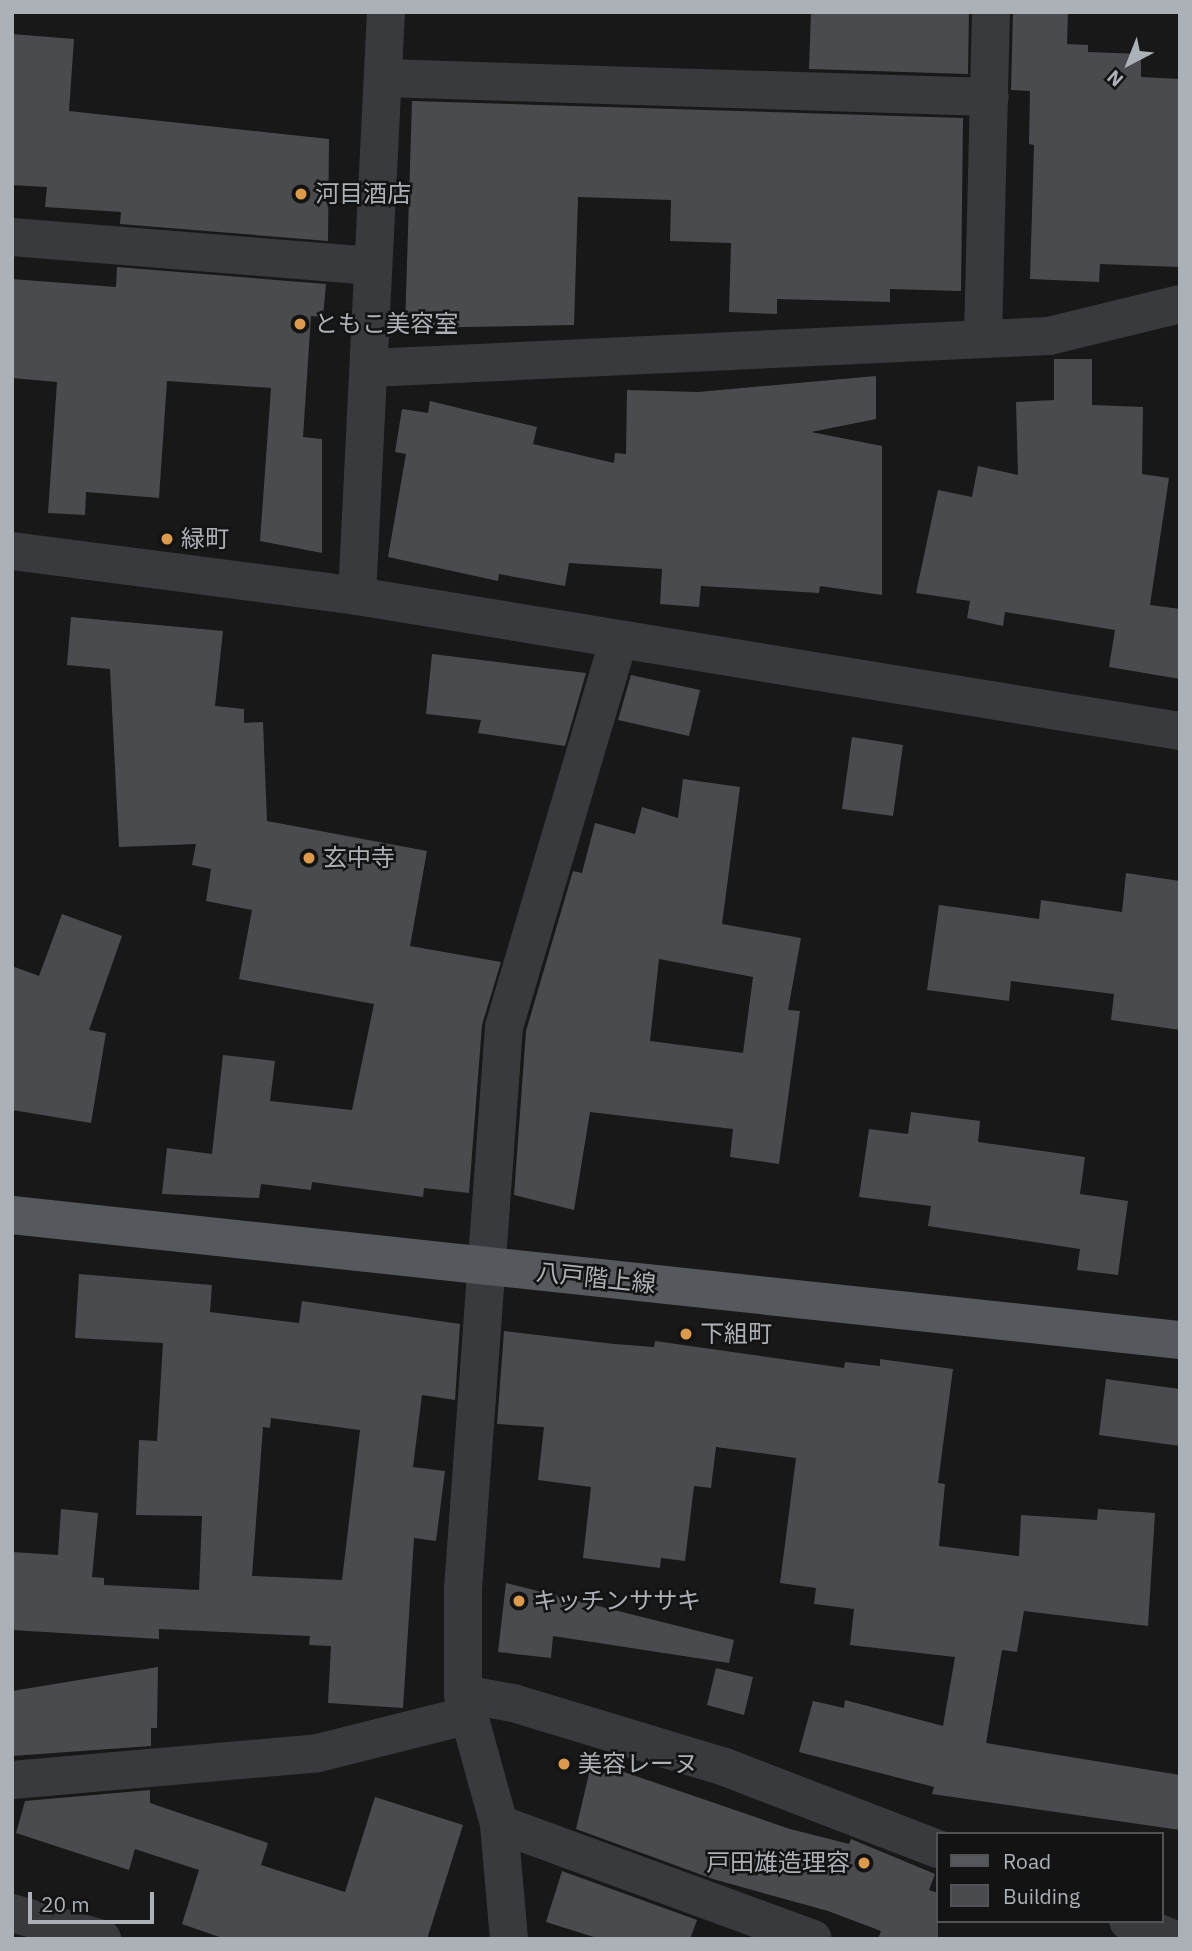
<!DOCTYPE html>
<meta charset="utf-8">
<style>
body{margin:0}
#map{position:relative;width:1192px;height:1951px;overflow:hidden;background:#181819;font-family:"IBM Plex Sans","Noto Sans JP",sans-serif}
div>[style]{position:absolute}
.building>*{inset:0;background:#4a4b4e}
.minor>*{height:38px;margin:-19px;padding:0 19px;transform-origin:19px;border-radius:19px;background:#393a3e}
.major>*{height:38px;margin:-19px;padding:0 19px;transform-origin:19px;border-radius:19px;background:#55585c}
.dots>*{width:19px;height:19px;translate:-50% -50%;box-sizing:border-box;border:4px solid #131314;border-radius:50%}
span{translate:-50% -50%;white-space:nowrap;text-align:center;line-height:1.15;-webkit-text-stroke:5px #131314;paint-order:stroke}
.poi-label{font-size:24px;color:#abb1b7}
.left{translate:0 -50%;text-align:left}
.right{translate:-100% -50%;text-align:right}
.street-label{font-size:24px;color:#abb1b7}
.frame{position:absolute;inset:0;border:14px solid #abb1b7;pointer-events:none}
.legend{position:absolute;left:936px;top:1832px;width:228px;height:91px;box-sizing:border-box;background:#131314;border:2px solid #505255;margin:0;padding:9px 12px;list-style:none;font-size:21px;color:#abb1b7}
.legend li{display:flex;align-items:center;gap:14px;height:35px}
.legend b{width:35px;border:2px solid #505255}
.north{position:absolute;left:1094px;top:28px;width:70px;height:70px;-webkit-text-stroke:5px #131314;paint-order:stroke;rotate:222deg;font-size:19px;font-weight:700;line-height:28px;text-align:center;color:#abb1b7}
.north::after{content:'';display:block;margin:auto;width:24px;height:32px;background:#abb1b7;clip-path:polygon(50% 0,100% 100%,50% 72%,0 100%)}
.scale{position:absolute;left:28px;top:1892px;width:126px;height:32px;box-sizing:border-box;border:4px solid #abb1b7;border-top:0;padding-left:9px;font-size:21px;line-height:24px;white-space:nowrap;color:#abb1b7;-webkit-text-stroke:5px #131314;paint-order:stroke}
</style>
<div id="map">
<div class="building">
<i style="clip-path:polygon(811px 12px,969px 12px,968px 74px,809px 69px)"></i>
<i style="clip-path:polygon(1013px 12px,1068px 12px,1067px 44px,1088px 45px,1088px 52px,1141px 54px,1141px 77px,1180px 79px,1180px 267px,1100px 264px,1099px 282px,1030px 279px,1034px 145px,1029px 144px,1030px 91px,1011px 90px)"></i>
<i style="clip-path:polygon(12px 34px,74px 39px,69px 111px,329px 139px,328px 241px,120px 224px,121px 212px,45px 207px,47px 187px,12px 185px)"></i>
<i style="clip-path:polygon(412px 101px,963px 118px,961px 291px,890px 289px,890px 302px,777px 299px,777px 314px,729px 312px,731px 243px,670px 241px,671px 200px,578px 197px,574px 325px,405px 328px)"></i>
<i style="clip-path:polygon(117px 267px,326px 284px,323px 317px,311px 316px,303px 437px,322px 439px,322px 553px,260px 541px,271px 388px,167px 381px,159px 498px,86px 492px,85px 515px,48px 513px,57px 382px,12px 378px,12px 279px,116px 287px)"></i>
<i style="clip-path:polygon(1054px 359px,1092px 359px,1092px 405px,1143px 407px,1142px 474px,1169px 478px,1150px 605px,1180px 609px,1180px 679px,1109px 667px,1115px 630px,1005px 612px,1003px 626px,967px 618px,970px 601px,916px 593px,938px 490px,972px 497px,978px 466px,1018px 475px,1016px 402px,1054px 400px)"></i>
<i style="clip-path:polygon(876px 376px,876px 419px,811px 432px,882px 446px,882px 595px,820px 586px,819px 593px,701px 586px,699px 607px,660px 604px,662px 569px,569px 563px,565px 586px,499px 574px,498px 581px,388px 557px,406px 454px,395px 452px,402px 409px,428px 413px,430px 401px,537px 427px,533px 444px,614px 463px,615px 453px,626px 454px,627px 390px,698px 392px)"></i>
<i style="clip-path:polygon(71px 617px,223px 631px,215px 706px,244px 709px,244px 723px,263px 722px,267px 821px,427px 851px,410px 946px,501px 962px,482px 1025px,469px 1193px,424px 1188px,423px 1197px,312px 1182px,311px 1190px,261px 1184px,259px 1198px,162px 1194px,167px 1148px,212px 1154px,223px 1055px,275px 1061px,270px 1101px,352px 1110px,374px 1004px,239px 979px,252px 910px,206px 901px,211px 869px,192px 865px,196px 844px,119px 847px,110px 669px,67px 665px)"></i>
<i style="clip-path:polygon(432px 654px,586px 673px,565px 746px,478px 733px,481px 720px,426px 714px)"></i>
<i style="clip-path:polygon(631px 675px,700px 690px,689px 736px,618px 720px)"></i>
<i style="clip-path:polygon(852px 737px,903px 745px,893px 816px,842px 809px)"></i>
<i style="clip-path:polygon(evenodd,683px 779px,740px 787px,722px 924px,801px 938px,788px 1010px,800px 1011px,779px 1164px,730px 1157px,733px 1129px,590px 1112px,574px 1210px,514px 1195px,526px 1031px,573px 871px,582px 873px,595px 823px,635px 834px,642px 807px,678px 818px,683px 779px,659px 959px,753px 977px,743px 1053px,650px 1041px,659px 959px)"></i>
<i style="clip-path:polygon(1126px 873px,1180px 881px,1180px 1030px,1111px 1020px,1114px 994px,1011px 981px,1009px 1001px,927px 990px,939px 905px,1039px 919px,1041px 900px,1122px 912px)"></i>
<i style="clip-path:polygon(62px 914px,122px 936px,89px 1030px,106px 1033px,91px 1123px,12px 1110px,12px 966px,39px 976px)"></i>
<i style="clip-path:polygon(911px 1112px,980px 1121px,978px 1142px,1085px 1157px,1080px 1194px,1128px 1201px,1118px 1275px,1077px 1270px,1080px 1249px,928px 1226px,931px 1206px,859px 1197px,869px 1129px,908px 1134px)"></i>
<i style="clip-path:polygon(evenodd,79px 1274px,212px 1285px,210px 1312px,299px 1323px,302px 1301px,460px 1324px,455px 1400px,422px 1395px,413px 1467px,445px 1471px,436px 1541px,414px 1538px,403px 1708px,328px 1703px,331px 1646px,309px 1645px,310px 1636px,159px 1629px,159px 1639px,12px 1630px,12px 1552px,58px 1555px,61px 1509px,98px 1513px,92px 1577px,104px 1578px,104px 1585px,199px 1590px,202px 1516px,136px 1515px,139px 1440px,157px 1441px,163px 1343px,75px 1338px,79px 1274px,271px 1418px,360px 1430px,342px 1580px,252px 1576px,263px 1427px,270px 1428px,271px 1418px)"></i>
<i style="clip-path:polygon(504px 1331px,614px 1344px,654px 1347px,655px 1341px,844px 1368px,845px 1362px,880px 1366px,880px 1359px,953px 1369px,938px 1483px,945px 1484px,939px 1546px,1019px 1556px,1021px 1515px,1097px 1520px,1098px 1509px,1155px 1513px,1148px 1626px,1024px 1611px,1017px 1652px,1002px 1650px,986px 1743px,1180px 1775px,1180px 1830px,932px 1794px,934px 1787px,799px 1752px,813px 1701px,844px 1708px,845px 1700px,943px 1726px,955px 1657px,850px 1645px,854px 1609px,814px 1604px,816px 1588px,780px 1583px,796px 1458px,716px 1447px,711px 1488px,694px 1486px,685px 1561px,661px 1558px,660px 1568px,583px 1558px,591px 1487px,538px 1480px,544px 1427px,497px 1424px)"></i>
<i style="clip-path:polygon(1106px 1379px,1180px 1389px,1180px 1446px,1099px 1435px)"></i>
<i style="clip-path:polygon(506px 1583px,734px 1640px,729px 1663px,553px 1636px,551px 1658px,498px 1652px)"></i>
<i style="clip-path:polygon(158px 1667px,157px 1728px,151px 1728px,151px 1746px,12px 1756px,12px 1691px)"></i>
<i style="clip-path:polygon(716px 1668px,753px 1677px,744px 1715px,707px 1705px)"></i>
<i style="clip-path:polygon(592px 1761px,790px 1829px,849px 1844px,851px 1839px,935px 1874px,929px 1890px,938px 1893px,938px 1939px,878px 1939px,881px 1931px,828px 1911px,713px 1879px,576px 1829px)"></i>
<i style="clip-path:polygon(150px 1790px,150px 1803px,268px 1843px,261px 1865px,345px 1892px,375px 1797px,463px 1825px,427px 1939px,225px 1939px,182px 1924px,199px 1870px,135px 1849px,129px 1870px,16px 1833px,25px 1801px)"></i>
<i style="clip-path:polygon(562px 1871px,697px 1920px,690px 1939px,600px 1939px,546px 1922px)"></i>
</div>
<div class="minor">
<i style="left:384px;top:78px;width:606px;rotate:1.8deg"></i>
<i style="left:12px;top:237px;width:361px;rotate:4.6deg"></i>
<i style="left:983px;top:338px;width:326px;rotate:-88.6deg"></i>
<i style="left:371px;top:368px;width:679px;rotate:-2.7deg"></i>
<i style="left:1049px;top:336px;width:135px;rotate:-13.7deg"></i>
<i style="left:12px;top:551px;width:348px;rotate:7.4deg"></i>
<i style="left:357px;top:596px;width:834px;rotate:9.32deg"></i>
<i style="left:357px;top:596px;width:585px;rotate:-87.16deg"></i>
<i style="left:463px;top:1694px;width:51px;rotate:10.2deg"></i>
<i style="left:513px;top:1703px;width:221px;rotate:16.8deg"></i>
<i style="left:725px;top:1767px;width:228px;rotate:21.1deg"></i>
<i style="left:12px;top:1780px;width:307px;rotate:-5deg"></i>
<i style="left:318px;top:1753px;width:156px;rotate:-14.1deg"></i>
<i style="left:499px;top:1824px;width:334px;rotate:20.1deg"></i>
<i style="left:12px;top:1913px;width:94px;rotate:16.1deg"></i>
<i style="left:1128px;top:1921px;width:49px;rotate:21.4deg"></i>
<i style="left:509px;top:1939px;width:115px;rotate:-95deg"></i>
<i style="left:499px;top:1824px;width:135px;rotate:-105.5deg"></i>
<i style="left:463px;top:1694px;width:105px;rotate:-90deg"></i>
<i style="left:463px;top:1589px;width:563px;rotate:-85.83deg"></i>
<i style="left:504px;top:1027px;width:404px;rotate:-73.5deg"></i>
</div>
<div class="major">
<i style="left:12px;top:1215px;width:1175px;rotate:6.11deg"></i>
</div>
<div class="dots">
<i style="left:301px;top:194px;background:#dc9a4d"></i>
<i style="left:300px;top:324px;background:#dc9a4d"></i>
<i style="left:167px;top:539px;background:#dc9a4d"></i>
<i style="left:309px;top:858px;background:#dc9a4d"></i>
<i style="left:686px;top:1334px;background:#dc9a4d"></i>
<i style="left:519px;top:1601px;background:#dc9a4d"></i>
<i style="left:564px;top:1764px;background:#dc9a4d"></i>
<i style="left:864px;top:1863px;background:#dc9a4d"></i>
</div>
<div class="poi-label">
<span class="left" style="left:315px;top:194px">河目酒店</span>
<span class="left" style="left:314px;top:324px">ともこ美容室</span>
<span class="left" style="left:181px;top:539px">緑町</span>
<span class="left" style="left:323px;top:858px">玄中寺</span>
<span class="left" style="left:700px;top:1334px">下組町</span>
<span class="left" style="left:533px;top:1601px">キッチンササキ</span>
<span class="left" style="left:578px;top:1764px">美容レーヌ</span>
<span class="right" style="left:850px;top:1863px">戸田雄造理容</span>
</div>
<div class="street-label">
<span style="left:596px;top:1278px;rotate:6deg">八戸階上線</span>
</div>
<div class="frame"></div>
<ul class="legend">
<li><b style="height:9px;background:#55585c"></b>Road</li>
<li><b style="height:19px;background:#4a4b4e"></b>Building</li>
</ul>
<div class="north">N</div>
<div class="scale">20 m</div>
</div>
